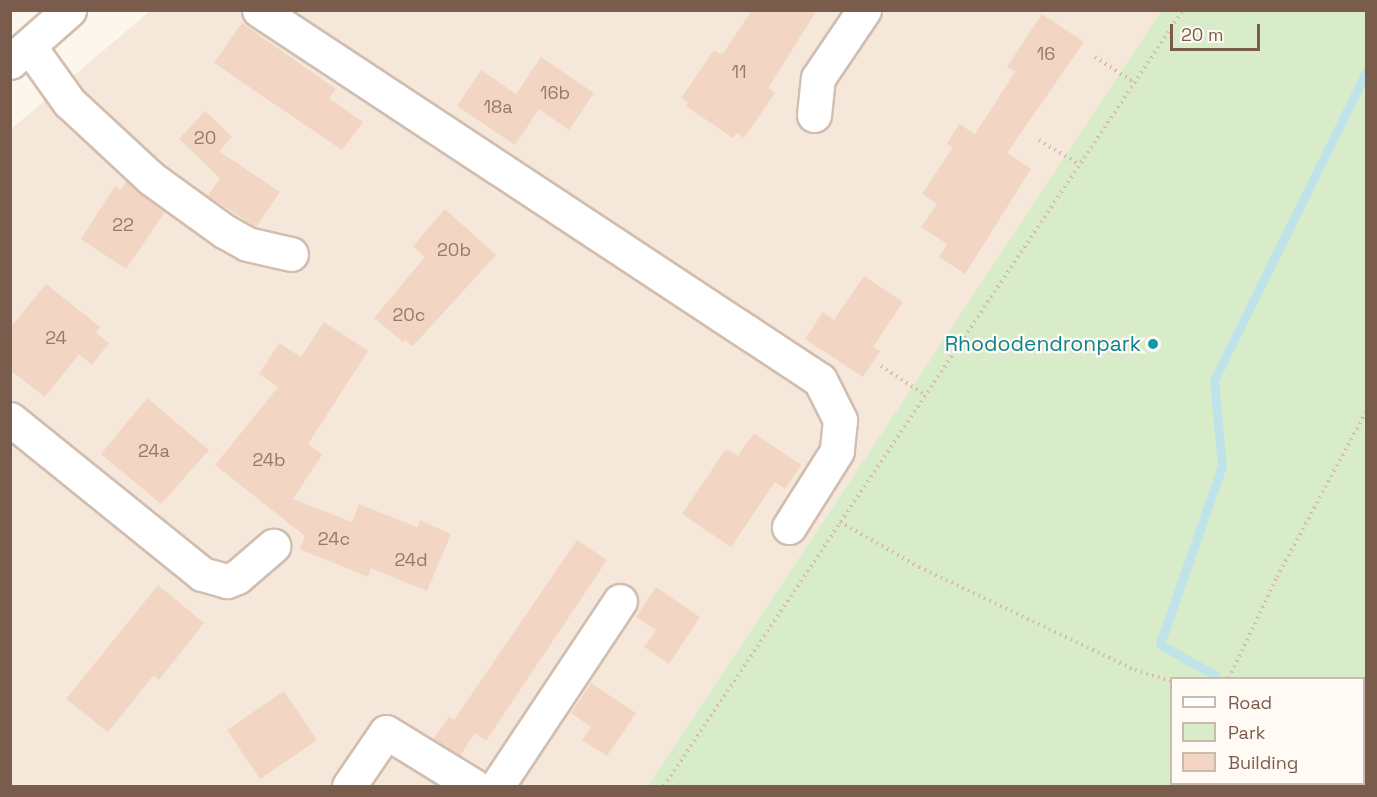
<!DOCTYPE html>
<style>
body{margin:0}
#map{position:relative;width:1377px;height:797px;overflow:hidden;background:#fdf6ec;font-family:"Space Grotesk",sans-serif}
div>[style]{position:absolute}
.residential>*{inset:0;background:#f5e8da}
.education>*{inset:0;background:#f3e8fa}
.green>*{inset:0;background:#d8ecc9}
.stream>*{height:9px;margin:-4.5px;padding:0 4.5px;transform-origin:4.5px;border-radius:4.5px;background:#bfe3e8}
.building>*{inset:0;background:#f3d5c3}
.path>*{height:4px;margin-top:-2px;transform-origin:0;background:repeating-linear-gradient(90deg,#d9b8a5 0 1.5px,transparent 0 6px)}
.roads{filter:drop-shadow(2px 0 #d1beb0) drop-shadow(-2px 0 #d1beb0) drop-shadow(0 2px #d1beb0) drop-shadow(0 -2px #d1beb0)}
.minor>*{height:33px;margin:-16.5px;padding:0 16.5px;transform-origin:16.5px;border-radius:16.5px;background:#fff}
.dots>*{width:16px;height:16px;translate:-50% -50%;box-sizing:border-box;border:3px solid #fffaf3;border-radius:50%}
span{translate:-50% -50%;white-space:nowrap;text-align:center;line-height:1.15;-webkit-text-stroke:4.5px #fffaf3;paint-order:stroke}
.number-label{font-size:18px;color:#987a6a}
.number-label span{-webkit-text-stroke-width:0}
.culture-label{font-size:21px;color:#0d838f}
.right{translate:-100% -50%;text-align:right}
.frame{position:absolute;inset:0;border:12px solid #7a5c4d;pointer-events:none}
.legend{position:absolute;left:1170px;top:677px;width:195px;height:108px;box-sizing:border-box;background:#fffaf3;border:2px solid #cabbb1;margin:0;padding:8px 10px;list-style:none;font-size:18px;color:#7a5c4d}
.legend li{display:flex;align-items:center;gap:12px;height:30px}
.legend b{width:30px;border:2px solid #cabbb1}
.scale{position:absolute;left:1170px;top:24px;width:90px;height:27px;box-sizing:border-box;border:3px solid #7a5c4d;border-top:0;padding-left:8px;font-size:18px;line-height:21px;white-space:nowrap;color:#7a5c4d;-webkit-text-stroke:4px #fffaf3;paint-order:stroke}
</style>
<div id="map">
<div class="residential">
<i style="clip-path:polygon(150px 11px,1161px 11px,648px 786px,11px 786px,10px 130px)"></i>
</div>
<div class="education">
<i style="clip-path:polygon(1366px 703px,1366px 786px,1310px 786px,1364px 784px)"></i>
</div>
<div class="green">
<i style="clip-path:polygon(1161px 11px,1366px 11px,1366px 703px,1364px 708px,1364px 678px,1172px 678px,1172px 784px,1312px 784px,1310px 786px,648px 786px)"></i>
</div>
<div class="stream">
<i style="left:1216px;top:676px;width:64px;rotate:-150.3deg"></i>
<i style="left:1160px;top:644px;width:188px;rotate:-70.8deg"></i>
<i style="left:1222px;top:466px;width:86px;rotate:-95.3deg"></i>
<i style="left:1214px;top:380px;width:343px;rotate:-63.7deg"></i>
</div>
<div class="building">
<i style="clip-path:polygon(752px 10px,817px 10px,768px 88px,775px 93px,744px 138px,737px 133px,733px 138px,686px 106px,688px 103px,681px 98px,714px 50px,722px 55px)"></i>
<i style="clip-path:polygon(1042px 14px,1084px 42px,1007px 153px,1031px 169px,965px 274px,939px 257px,947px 244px,921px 227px,937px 204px,922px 194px,953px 147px,947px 144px,959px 124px,975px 134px,1015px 72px,1007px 67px)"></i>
<i style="clip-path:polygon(242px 23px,336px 89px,329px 98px,363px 122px,342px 150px,214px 63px)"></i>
<i style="clip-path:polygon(541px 57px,594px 93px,569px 130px,539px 109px,515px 145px,457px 106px,481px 70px,516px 94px)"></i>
<i style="clip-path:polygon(205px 111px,232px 137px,219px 151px,280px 192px,256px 227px,208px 196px,220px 178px,179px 139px)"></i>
<i style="clip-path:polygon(126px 181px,165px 212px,126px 269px,81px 239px,115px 186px,121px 190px)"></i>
<i style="clip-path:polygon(445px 209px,496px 255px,413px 346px,405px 340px,403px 342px,374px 318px,425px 257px,413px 246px)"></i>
<i style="clip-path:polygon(864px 276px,903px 302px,873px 347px,880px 351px,863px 377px,805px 339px,823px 312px,834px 320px)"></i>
<i style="clip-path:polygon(46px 284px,100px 327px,96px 333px,109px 343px,92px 365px,79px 354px,45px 397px,10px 370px,10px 328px)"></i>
<i style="clip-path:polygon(324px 322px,368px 351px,308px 444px,322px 455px,293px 499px,352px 522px,359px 504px,417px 527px,420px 520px,451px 534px,427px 591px,371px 568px,368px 577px,300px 549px,305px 536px,215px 465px,278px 387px,259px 374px,279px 343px,301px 357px)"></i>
<i style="clip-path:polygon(147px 398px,209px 450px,161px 504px,101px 454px)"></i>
<i style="clip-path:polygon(754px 433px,801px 465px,785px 489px,775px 482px,731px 547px,682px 514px,726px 449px,738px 456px)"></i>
<i style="clip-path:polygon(577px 540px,607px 560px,486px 741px,475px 733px,460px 756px,433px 739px,449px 717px,454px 720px)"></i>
<i style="clip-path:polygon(158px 585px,204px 623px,159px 680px,154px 675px,108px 732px,66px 699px)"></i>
<i style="clip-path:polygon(656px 587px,700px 617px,669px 664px,644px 647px,656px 630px,636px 617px)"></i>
<i style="clip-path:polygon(591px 683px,636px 713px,607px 756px,582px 740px,591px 727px,571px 713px)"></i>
<i style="clip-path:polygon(284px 691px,317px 740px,260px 779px,227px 730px)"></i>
</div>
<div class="path">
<i style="left:1095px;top:57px;width:48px;rotate:33deg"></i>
<i style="left:1039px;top:140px;width:48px;rotate:31.4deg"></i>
<i style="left:881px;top:366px;width:53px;rotate:33.4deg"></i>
<i style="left:840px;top:522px;width:91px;rotate:29.7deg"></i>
<i style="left:919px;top:567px;width:239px;rotate:25.5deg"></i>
<i style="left:1135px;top:670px;width:39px;rotate:17deg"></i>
<i style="left:1229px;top:678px;width:112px;rotate:-64.6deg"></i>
<i style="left:1277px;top:577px;width:187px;rotate:-61.7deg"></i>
<i style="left:664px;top:786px;width:934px;rotate:-56.22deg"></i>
<i style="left:1194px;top:786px;width:2px;rotate:-63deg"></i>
</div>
<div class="roads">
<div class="minor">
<i style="left:259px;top:10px;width:672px;rotate:33.41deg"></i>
<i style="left:820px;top:380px;width:45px;rotate:63.4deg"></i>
<i style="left:840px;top:420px;width:31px;rotate:96deg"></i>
<i style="left:837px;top:451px;width:90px;rotate:122.3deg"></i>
<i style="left:29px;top:46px;width:69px;rotate:54.5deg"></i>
<i style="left:69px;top:102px;width:113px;rotate:42.9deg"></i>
<i style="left:152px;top:179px;width:89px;rotate:35.8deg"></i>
<i style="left:224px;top:231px;width:26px;rotate:29deg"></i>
<i style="left:247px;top:244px;width:45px;rotate:12.8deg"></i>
<i style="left:10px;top:62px;width:79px;rotate:-41.4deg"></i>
<i style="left:814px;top:115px;width:37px;rotate:-84deg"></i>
<i style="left:818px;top:78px;width:82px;rotate:-55.9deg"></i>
<i style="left:10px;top:419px;width:247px;rotate:38.9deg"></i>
<i style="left:202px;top:574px;width:26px;rotate:16deg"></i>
<i style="left:227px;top:581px;width:11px;rotate:-22deg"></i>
<i style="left:237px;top:577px;width:48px;rotate:-40.7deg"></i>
<i style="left:349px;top:786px;width:65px;rotate:-55.6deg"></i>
<i style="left:386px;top:732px;width:103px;rotate:31.5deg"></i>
<i style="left:497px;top:786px;width:222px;rotate:-56.4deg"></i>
</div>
</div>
<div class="dots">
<i style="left:1153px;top:344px;background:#0f9aa8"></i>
</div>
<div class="number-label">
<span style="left:1046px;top:54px">16</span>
<span style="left:739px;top:72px">11</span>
<span style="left:555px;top:93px">16b</span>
<span style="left:498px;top:107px">18a</span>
<span style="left:205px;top:138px">20</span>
<span style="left:123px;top:225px">22</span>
<span style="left:454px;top:250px">20b</span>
<span style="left:409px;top:315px">20c</span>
<span style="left:56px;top:338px">24</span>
<span style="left:154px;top:451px">24a</span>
<span style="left:269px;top:460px">24b</span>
<span style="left:334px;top:539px">24c</span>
<span style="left:411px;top:560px">24d</span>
</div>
<div class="culture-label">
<span class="right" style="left:1141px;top:344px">Rhododendronpark</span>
</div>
<div class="frame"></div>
<ul class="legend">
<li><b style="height:8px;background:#fff"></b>Road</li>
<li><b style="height:16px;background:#d8ecc9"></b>Park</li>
<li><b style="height:16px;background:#f3d5c3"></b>Building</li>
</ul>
<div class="scale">20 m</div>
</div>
